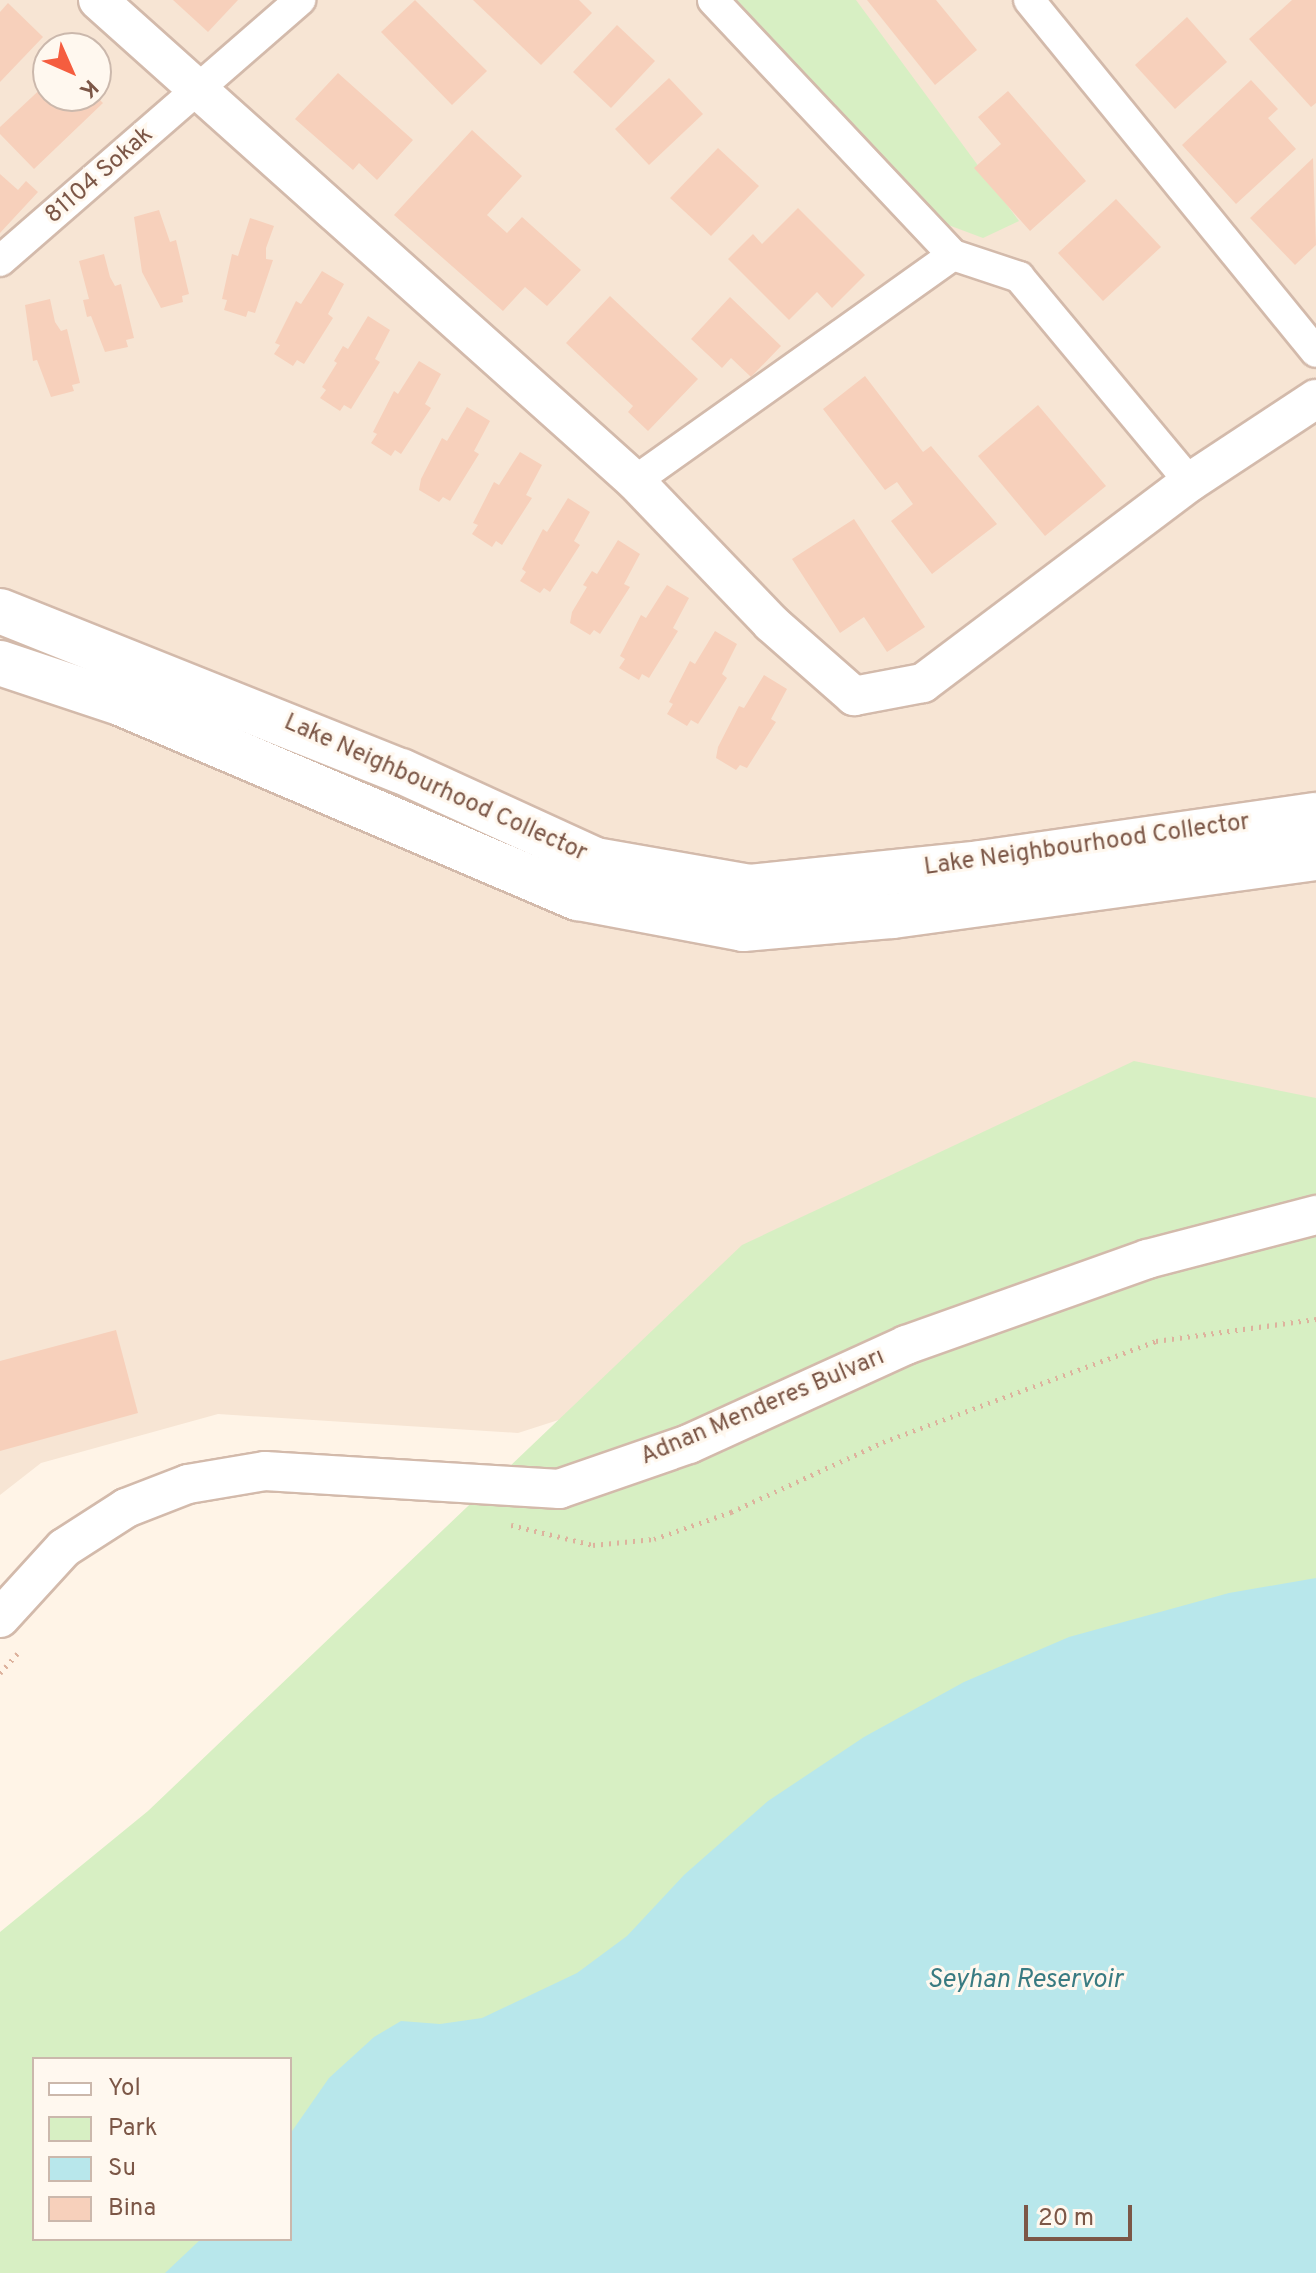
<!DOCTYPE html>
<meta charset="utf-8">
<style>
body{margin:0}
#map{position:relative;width:1316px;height:2273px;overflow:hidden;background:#fff4e7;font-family:Overpass,sans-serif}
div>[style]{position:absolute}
.residential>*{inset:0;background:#f7e5d4}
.green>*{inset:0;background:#d7efc3}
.water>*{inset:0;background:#b8e7eb}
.building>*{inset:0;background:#f7d0bb}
.path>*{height:5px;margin-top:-2.5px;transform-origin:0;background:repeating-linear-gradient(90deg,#ddb29d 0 2px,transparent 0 8px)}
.roads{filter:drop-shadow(2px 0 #d3baab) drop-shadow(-2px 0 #d3baab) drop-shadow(0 2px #d3baab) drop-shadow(0 -2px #d3baab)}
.minor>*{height:30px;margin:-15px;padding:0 15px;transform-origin:15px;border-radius:15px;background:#fff}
.tertiary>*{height:38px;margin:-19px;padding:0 19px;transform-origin:19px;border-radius:19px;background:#fff}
.secondary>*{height:44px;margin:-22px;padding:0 22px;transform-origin:22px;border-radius:22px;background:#fff}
span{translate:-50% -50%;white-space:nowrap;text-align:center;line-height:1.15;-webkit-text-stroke:6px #fff8ef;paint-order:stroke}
.street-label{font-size:24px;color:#7c5747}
.water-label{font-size:26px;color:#397b82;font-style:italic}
.legend{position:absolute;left:32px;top:2057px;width:260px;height:184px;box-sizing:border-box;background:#fff8ef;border:2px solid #cbb8ac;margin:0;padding:10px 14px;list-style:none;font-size:24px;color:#7c5747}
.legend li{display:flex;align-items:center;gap:16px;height:40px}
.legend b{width:40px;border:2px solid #cbb8ac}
.north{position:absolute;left:32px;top:32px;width:80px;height:80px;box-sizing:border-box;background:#fff8ef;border:2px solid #cbb8ac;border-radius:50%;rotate:135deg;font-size:22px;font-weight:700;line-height:32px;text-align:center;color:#7c5747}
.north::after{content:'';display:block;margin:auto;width:28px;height:36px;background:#f55d3f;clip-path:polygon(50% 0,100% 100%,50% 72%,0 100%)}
.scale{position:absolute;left:1024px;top:2205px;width:108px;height:36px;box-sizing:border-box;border:4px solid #7c5747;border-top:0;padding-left:10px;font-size:24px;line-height:28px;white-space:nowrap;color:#7c5747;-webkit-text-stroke:6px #fff8ef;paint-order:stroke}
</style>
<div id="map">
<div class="residential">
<i style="clip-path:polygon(evenodd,0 0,1316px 0,1316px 1177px,518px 1433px,218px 1414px,41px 1463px,0 1495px,0 0,48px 48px,96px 48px,96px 96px,48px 96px,48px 48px)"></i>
</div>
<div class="green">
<i style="clip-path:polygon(724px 0,856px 0,1019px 221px,983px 238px,935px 220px)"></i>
<i style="clip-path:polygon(evenodd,1134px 1061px,1316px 1098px,1316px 2273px,0 2273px,0 1932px,148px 1811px,742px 1245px,1134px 1061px,34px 2059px,290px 2059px,290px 2239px,34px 2239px,34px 2059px)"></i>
</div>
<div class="water">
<i style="clip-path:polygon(1316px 1578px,1316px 2273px,165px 2273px,201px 2239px,290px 2239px,290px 2134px,329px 2078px,374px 2037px,401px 2021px,440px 2024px,482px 2018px,577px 1973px,627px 1936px,684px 1875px,768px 1801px,864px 1737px,964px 1682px,1069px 1637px,1229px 1593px)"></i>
</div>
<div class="building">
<i style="clip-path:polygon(173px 0,238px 0,208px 32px)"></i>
<i style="clip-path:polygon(415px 0,487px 71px,452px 105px,381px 32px)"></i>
<i style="clip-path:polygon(473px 0,579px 0,592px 13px,541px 65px)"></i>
<i style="clip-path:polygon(867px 0,936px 0,977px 50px,935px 85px)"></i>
<i style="clip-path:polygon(1292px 0,1316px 0,1316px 103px,1311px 107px,1249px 39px)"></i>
<i style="clip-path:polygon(8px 3px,43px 37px,0 82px,0 12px)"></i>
<i style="clip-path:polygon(1187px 17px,1227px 62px,1175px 109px,1135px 65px)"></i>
<i style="clip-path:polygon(617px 25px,655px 61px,611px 108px,573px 72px)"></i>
<i style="clip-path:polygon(338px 73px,413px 140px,377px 180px,359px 163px,353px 170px,295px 119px)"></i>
<i style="clip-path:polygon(669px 78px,703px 114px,649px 165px,615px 129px)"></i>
<i style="clip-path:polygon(1251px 80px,1278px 109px,1268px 118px,1296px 149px,1236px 204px,1182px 145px)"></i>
<i style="clip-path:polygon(48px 82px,48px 96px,96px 96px,103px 103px,34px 169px,0 134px,0 127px)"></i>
<i style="clip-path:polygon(1008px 91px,1086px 181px,1030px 231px,974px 168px,1001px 144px,978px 117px)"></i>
<i style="clip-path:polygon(472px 130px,522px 176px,487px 215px,507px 233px,522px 217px,581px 270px,547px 306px,525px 287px,503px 311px,394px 215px)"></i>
<i style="clip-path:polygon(718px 148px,759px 186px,711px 236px,670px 198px)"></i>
<i style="clip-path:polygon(1313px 158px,1316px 245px,1295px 265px,1250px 218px)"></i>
<i style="clip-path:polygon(0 174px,18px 190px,26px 181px,38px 192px,0 233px)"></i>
<i style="clip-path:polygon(1116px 199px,1161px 247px,1103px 301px,1058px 253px)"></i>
<i style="clip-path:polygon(798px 208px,865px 275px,832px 308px,817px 292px,789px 320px,728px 259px,753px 234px,762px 244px)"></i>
<i style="clip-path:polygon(159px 210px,170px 242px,176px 240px,189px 294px,182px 296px,183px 302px,161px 308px,142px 272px,134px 217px)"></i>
<i style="clip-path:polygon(250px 218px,274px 226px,266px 248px,266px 259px,273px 260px,255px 313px,248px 311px,246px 317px,224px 310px,227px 300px,222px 299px,232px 254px,238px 256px)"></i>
<i style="clip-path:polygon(104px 254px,110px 277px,115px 286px,121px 284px,134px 338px,126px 340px,128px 347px,105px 352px,91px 316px,87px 317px,83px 300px,89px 299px,79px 261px)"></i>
<i style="clip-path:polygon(322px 271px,344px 284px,328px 314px,333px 318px,304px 364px,297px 360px,293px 366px,274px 354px,280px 345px,275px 343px,296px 301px,301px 304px)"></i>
<i style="clip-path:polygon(610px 296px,698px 379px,648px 431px,628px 412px,633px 406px,566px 343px)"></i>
<i style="clip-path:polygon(730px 297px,781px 346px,751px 377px,731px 358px,722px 368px,691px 339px)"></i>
<i style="clip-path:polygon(50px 299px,55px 322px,61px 331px,67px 329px,80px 383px,72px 385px,74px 391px,51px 397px,37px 360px,33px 361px,25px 305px)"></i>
<i style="clip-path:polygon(368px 316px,390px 330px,375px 359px,380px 362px,351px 409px,344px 405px,340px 411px,320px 398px,326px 390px,322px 387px,337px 363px,334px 361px,343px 346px,348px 349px)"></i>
<i style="clip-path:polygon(419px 361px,441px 374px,425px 404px,431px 408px,401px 454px,395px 450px,391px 456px,371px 443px,377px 434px,373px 432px,394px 391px,398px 394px)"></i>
<i style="clip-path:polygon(865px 376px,923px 452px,931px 446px,997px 524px,932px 574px,891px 521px,913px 504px,897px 482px,885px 490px,823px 409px)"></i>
<i style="clip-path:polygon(1038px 405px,1106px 486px,1045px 536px,978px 456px)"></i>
<i style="clip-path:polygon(467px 407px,490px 421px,474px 451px,479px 454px,450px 501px,443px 497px,439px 502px,419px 490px,421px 479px,442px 438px,447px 441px)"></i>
<i style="clip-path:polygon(520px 452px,542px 465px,526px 495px,532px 498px,502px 545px,496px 541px,492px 547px,472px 534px,478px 525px,473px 523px,494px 482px,499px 485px)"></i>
<i style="clip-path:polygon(568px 498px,590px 512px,574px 541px,580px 545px,550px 592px,544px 588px,540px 593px,520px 581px,526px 572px,522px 569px,543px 529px,547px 532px)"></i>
<i style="clip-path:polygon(854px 519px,925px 627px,887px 652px,864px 617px,840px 633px,792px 559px)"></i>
<i style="clip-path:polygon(618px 540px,640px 554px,624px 584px,630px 587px,600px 634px,594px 630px,590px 635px,570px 623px,572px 612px,587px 587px,583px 585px,592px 571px,597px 574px)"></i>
<i style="clip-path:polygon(667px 585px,689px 598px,673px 628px,678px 631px,649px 678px,642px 674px,639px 680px,619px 668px,625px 659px,620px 656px,641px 615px,646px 618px)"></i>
<i style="clip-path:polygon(715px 631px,737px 644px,722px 674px,727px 678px,698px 724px,691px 720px,687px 726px,667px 714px,673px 704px,669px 702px,690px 661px,695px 664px)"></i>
<i style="clip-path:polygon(764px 675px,787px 689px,771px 719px,776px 722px,747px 768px,740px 765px,736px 770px,716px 758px,718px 747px,739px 706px,744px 708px)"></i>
<i style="clip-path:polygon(116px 1330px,138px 1413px,0 1451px,0 1361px)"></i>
</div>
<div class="path">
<i style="left:511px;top:1525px;width:84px;rotate:13.7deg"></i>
<i style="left:593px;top:1545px;width:61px;rotate:-5.6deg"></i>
<i style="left:654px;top:1539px;width:82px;rotate:-19.3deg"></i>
<i style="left:731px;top:1512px;width:167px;rotate:-24.7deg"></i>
<i style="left:883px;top:1442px;width:291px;rotate:-20.3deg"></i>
<i style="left:1156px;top:1341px;width:162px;rotate:-7.8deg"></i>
<i style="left:0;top:1673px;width:28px;rotate:-48deg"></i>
</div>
<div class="roads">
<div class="minor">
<i style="left:1029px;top:0;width:454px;rotate:50.8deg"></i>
<i style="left:953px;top:255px;width:70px;rotate:18.4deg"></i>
<i style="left:1019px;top:277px;width:267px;rotate:50.2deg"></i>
<i style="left:0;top:261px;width:398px;rotate:-41deg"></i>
<i style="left:635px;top:481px;width:390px;rotate:-35.4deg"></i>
<i style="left:953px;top:255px;width:350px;rotate:-133.3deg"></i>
</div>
<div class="tertiary">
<i style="left:98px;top:0;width:721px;rotate:41.85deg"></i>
<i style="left:635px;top:481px;width:197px;rotate:46.2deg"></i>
<i style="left:771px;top:623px;width:111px;rotate:41.3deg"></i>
<i style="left:854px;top:696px;width:70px;rotate:-10.7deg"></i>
<i style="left:923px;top:683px;width:334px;rotate:-37deg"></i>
<i style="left:1190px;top:482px;width:151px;rotate:-33.4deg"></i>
<i style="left:0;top:1618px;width:95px;rotate:-47.6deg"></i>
<i style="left:64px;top:1548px;width:74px;rotate:-32.8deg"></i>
<i style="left:126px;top:1508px;width:66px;rotate:-21.2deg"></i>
<i style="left:188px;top:1484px;width:78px;rotate:-9.6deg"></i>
<i style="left:265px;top:1471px;width:295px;rotate:3.5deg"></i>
<i style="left:559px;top:1489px;width:138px;rotate:-19.1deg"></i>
<i style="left:689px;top:1444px;width:239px;rotate:-24.5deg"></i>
<i style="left:906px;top:1345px;width:256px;rotate:-19.6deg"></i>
<i style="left:1147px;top:1259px;width:175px;rotate:-14.6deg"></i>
</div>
<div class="secondary">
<i style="left:0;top:611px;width:432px;rotate:21.8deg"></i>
<i style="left:401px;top:771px;width:213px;rotate:24.6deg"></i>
<i style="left:595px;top:860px;width:157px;rotate:9.9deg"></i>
<i style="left:750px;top:887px;width:232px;rotate:-5.9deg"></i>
<i style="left:981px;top:863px;width:338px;rotate:-8.2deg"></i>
<i style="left:0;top:663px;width:126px;rotate:18.4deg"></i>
<i style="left:120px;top:703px;width:498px;rotate:23.1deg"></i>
<i style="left:578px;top:898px;width:168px;rotate:10.6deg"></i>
<i style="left:743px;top:929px;width:151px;rotate:-5deg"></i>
<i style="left:893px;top:916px;width:427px;rotate:-7.8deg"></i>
</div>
</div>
<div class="street-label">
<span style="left:100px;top:176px;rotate:-41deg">81104 Sokak</span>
<span style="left:435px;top:789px;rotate:24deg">Lake Neighbourhood Collector</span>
<span style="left:1087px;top:846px;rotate:-8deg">Lake Neighbourhood Collector</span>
<span style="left:763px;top:1408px;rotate:-23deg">Adnan Menderes Bulvarı</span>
</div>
<div class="water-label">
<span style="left:1025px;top:1981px">Seyhan Reservoir</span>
</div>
<ul class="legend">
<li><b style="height:10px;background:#fff"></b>Yol</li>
<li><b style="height:22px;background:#d7efc3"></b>Park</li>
<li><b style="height:22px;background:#b8e7eb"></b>Su</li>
<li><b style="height:22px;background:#f7d0bb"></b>Bina</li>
</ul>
<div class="north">K</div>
<div class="scale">20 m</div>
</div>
